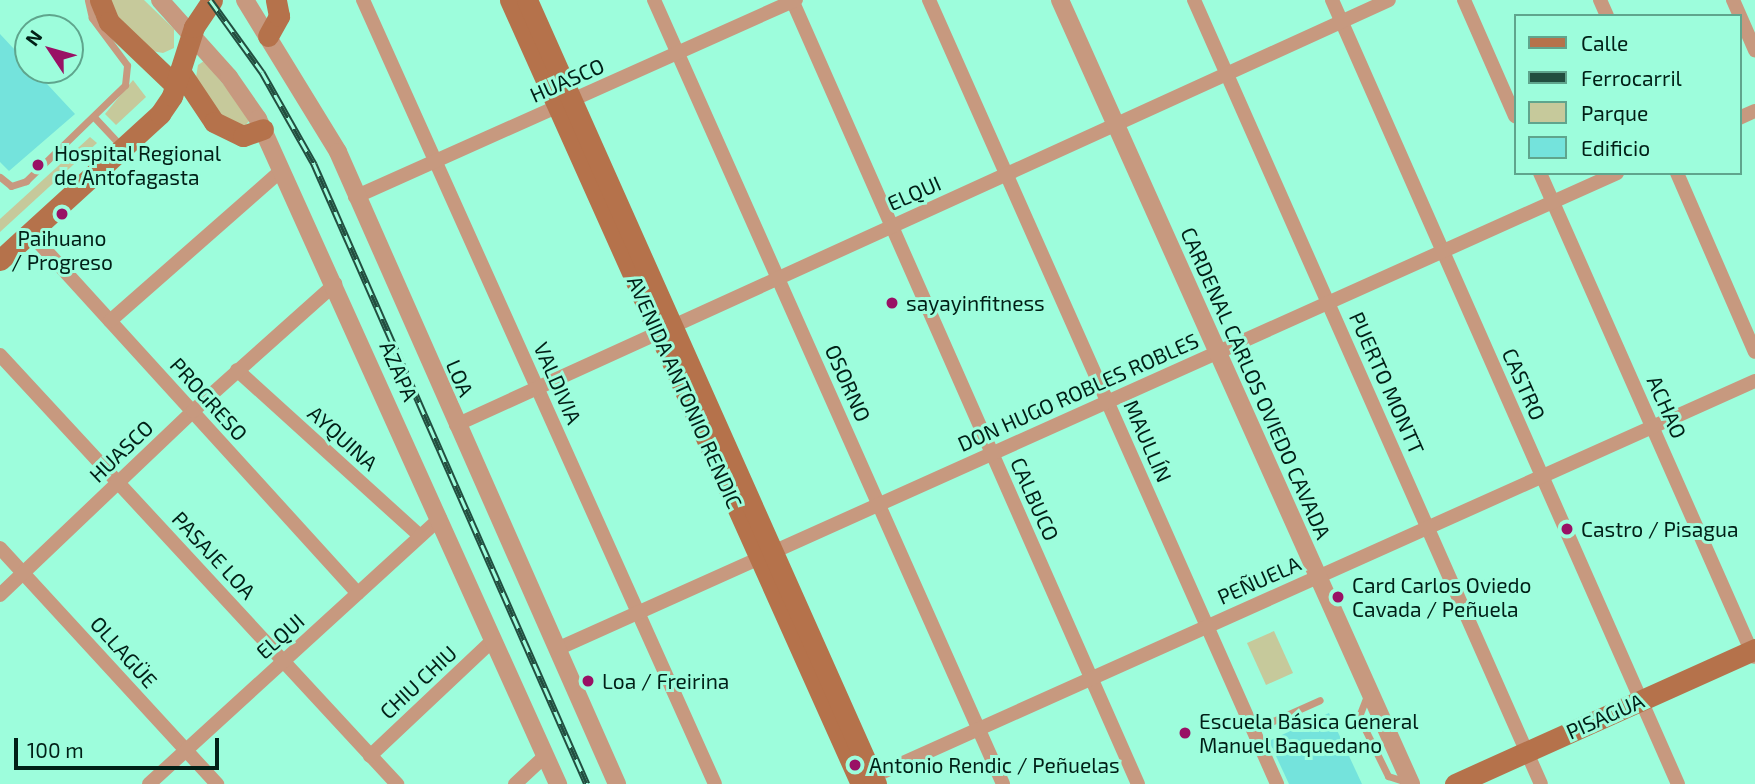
<!DOCTYPE html>
<meta charset="utf-8">
<style>
body{margin:0}
#map{position:relative;width:1755px;height:784px;overflow:hidden;background:#9dfddc;font-family:"Exo 2",sans-serif}
div>[style]{position:absolute}
.green>*{inset:0;background:#c6c99b}
.building>*{inset:0;background:#74e3dc}
.service>*{height:7px;margin:-3.5px;padding:0 3.5px;transform-origin:3.5px;border-radius:3.5px;background:#c7997f}
.minor>*{height:14px;margin:-7px;padding:0 7px;transform-origin:7px;border-radius:7px;background:#c7997f}
.tertiary>*{height:18px;margin:-9px;padding:0 9px;transform-origin:9px;border-radius:9px;background:#c7997f}
.secondary>*{height:21px;margin:-10.5px;padding:0 10.5px;transform-origin:10.5px;border-radius:10.5px;background:#b5724b}
.rail>*{height:7px;margin-top:-3.5px;transform-origin:0;background:repeating-linear-gradient(90deg,#9dfddc 0 13px,#224f40 0 26px);box-sizing:border-box;border-block:2px solid #224f40}
.dots>*{width:19px;height:19px;translate:-50% -50%;box-sizing:border-box;border:4px solid #9dfddc;border-radius:50%}
span{translate:-50% -50%;white-space:nowrap;text-align:center;line-height:1.15;-webkit-text-stroke:6px #9dfddc;paint-order:stroke}
.street-label{font-size:21px;color:#012017}
.poi-label{font-size:21px;color:#012017}
.left{translate:0 -50%;text-align:left}
.legend{position:absolute;left:1514px;top:14px;width:228px;height:161px;box-sizing:border-box;background:#9dfddc;border:2px solid #5fa58d;margin:0;padding:9px 12px;list-style:none;font-size:21px;color:#012017}
.legend li{display:flex;align-items:center;gap:14px;height:35px}
.legend b{width:35px;border:2px solid #5fa58d}
.north{position:absolute;left:14px;top:14px;width:70px;height:70px;box-sizing:border-box;background:#9dfddc;border:2px solid #5fa58d;border-radius:50%;rotate:306deg;font-size:19px;font-weight:700;line-height:28px;text-align:center;color:#012017}
.north::after{content:'';display:block;margin:auto;width:24px;height:32px;background:#991165;clip-path:polygon(50% 0,100% 100%,50% 72%,0 100%)}
.scale{position:absolute;left:14px;top:738px;width:205px;height:32px;box-sizing:border-box;border:4px solid #012017;border-top:0;padding-left:9px;font-size:21px;line-height:24px;white-space:nowrap;color:#012017;-webkit-text-stroke:5px #9dfddc;paint-order:stroke}
</style>
<div id="map">
<div class="green">
<i style="clip-path:polygon(106px 0,144px 0,174px 29px,174px 48px,163px 53px,152px 51px,112px 14px)"></i>
<i style="clip-path:polygon(204px 61px,247px 113px,249px 121px,244px 127px,233px 128px,195px 84px,198px 65px)"></i>
<i style="clip-path:polygon(133px 80px,146px 97px,116px 125px,105px 114px)"></i>
<i style="clip-path:polygon(90px 137px,97px 143px,0 232px,0 219px)"></i>
<i style="clip-path:polygon(1274px 631px,1293px 673px,1266px 685px,1247px 643px)"></i>
</div>
<div class="building">
<i style="clip-path:polygon(0 34px,28px 64px,28px 70px,34px 70px,75px 114px,9px 171px,0 162px)"></i>
<i style="clip-path:polygon(1329px 713px,1362px 784px,1289px 784px,1269px 741px)"></i>
</div>
<div class="service">
<i style="left:94px;top:117px;width:41px;rotate:47deg"></i>
<i style="left:0;top:177px;width:14px;rotate:39deg"></i>
<i style="left:11px;top:186px;width:16px;rotate:-18deg"></i>
<i style="left:26px;top:181px;width:138px;rotate:-44.1deg"></i>
<i style="left:125px;top:85px;width:20px;rotate:-84deg"></i>
<i style="left:127px;top:65px;width:59px;rotate:-126.7deg"></i>
<i style="left:92px;top:18px;width:18px;rotate:-103deg"></i>
<i style="left:1368px;top:693px;width:26px;rotate:111deg"></i>
<i style="left:1359px;top:717px;width:66px;rotate:63.8deg"></i>
<i style="left:1388px;top:776px;width:20px;rotate:18deg"></i>
<i style="left:1253px;top:730px;width:73px;rotate:-24.1deg"></i>
</div>
<div class="minor">
<i style="left:363px;top:0;width:859px;rotate:65.82deg"></i>
<i style="left:654px;top:0;width:858px;rotate:66deg"></i>
<i style="left:792px;top:0;width:857px;rotate:66.19deg"></i>
<i style="left:929px;top:0;width:858px;rotate:66.06deg"></i>
<i style="left:1194px;top:0;width:857px;rotate:66.13deg"></i>
<i style="left:1332px;top:0;width:857px;rotate:66.19deg"></i>
<i style="left:1464px;top:0;width:127px;rotate:66.3deg"></i>
<i style="left:1600px;top:0;width:17px;rotate:66deg"></i>
<i style="left:1733px;top:0;width:55px;rotate:66.3deg"></i>
<i style="left:1739px;top:118px;width:17px;rotate:-24deg"></i>
<i style="left:1540px;top:173px;width:529px;rotate:66.15deg"></i>
<i style="left:1677px;top:173px;width:195px;rotate:66.5deg"></i>
<i style="left:355px;top:197px;width:483px;rotate:-24.1deg"></i>
<i style="left:30px;top:233px;width:487px;rotate:47.7deg"></i>
<i style="left:110px;top:321px;width:229px;rotate:-41.3deg"></i>
<i style="left:0;top:355px;width:585px;rotate:47.22deg"></i>
<i style="left:237px;top:370px;width:247px;rotate:42.2deg"></i>
<i style="left:456px;top:425px;width:1025px;rotate:-24.49deg"></i>
<i style="left:0;top:548px;width:321px;rotate:47.4deg"></i>
<i style="left:0;top:595px;width:267px;rotate:-43.6deg"></i>
<i style="left:193px;top:411px;width:191px;rotate:-41.8deg"></i>
<i style="left:557px;top:649px;width:1162px;rotate:-24.18deg"></i>
<i style="left:370px;top:756px;width:170px;rotate:-43.3deg"></i>
<i style="left:865px;top:780px;width:975px;rotate:-24.15deg"></i>
<i style="left:149px;top:784px;width:394px;rotate:-42.4deg"></i>
<i style="left:515px;top:784px;width:41px;rotate:-43deg"></i>
</div>
<div class="tertiary">
<i style="left:160px;top:0;width:103px;rotate:48.1deg"></i>
<i style="left:229px;top:77px;width:51px;rotate:55.4deg"></i>
<i style="left:258px;top:119px;width:730px;rotate:65.72deg"></i>
<i style="left:245px;top:0;width:178px;rotate:58.5deg"></i>
<i style="left:338px;top:152px;width:691px;rotate:66.18deg"></i>
<i style="left:1060px;top:0;width:859px;rotate:65.88deg"></i>
</div>
<div class="secondary">
<i style="left:100px;top:0;width:24px;rotate:68deg"></i>
<i style="left:109px;top:22px;width:93px;rotate:43.7deg"></i>
<i style="left:510px;top:0;width:859px;rotate:65.88deg"></i>
<i style="left:527px;top:0;width:858px;rotate:66deg"></i>
<i style="left:268px;top:36px;width:23px;rotate:-61deg"></i>
<i style="left:279px;top:16px;width:16px;rotate:-101deg"></i>
<i style="left:180px;top:71px;width:61px;rotate:56.3deg"></i>
<i style="left:214px;top:122px;width:32px;rotate:26deg"></i>
<i style="left:243px;top:136px;width:21px;rotate:-19deg"></i>
<i style="left:0;top:260px;width:217px;rotate:-42.4deg"></i>
<i style="left:160px;top:114px;width:22px;rotate:-56deg"></i>
<i style="left:172px;top:96px;width:72px;rotate:-72.3deg"></i>
<i style="left:194px;top:27px;width:32px;rotate:-56deg"></i>
<i style="left:1455px;top:784px;width:329px;rotate:-24.2deg"></i>
</div>
<div class="rail">
<i style="left:210px;top:0;width:89px;rotate:54.2deg"></i>
<i style="left:262px;top:72px;width:106px;rotate:60.5deg"></i>
<i style="left:314px;top:164px;width:677px;rotate:66.24deg"></i>
</div>
<div class="dots">
<i style="left:38px;top:165px;background:#991165"></i>
<i style="left:62px;top:214px;background:#991165"></i>
<i style="left:892px;top:303px;background:#991165"></i>
<i style="left:1567px;top:529px;background:#991165"></i>
<i style="left:1338px;top:597px;background:#991165"></i>
<i style="left:588px;top:681px;background:#991165"></i>
<i style="left:1185px;top:733px;background:#991165"></i>
<i style="left:855px;top:765px;background:#991165"></i>
</div>
<div class="street-label">
<span style="left:567px;top:80px;rotate:-24deg">HUASCO</span>
<span style="left:914px;top:193px;rotate:-24deg">ELQUI</span>
<span style="left:399px;top:371px;rotate:66deg">AZAPA</span>
<span style="left:460px;top:378px;rotate:66deg">LOA</span>
<span style="left:558px;top:383px;rotate:66deg">VALDIVIA</span>
<span style="left:848px;top:383px;rotate:66deg">OSORNO</span>
<span style="left:1256px;top:383px;rotate:66deg">CARDENAL CARLOS OVIEDO CAVADA</span>
<span style="left:1387px;top:383px;rotate:66deg">PUERTO MONTT</span>
<span style="left:1524px;top:384px;rotate:66deg">CASTRO</span>
<span style="left:685px;top:392px;rotate:66deg">AVENIDA ANTONIO RENDIC</span>
<span style="left:1078px;top:392px;rotate:-24deg">DON HUGO ROBLES ROBLES</span>
<span style="left:209px;top:399px;rotate:48deg">PROGRESO</span>
<span style="left:1667px;top:407px;rotate:66deg">ACHAO</span>
<span style="left:343px;top:438px;rotate:42deg">AYQUINA</span>
<span style="left:1148px;top:441px;rotate:66deg">MAULLÍN</span>
<span style="left:121px;top:451px;rotate:-44deg">HUASCO</span>
<span style="left:1035px;top:499px;rotate:66deg">CALBUCO</span>
<span style="left:214px;top:555px;rotate:47deg">PASAJE LOA</span>
<span style="left:1259px;top:580px;rotate:-24deg">PEÑUELA</span>
<span style="left:280px;top:636px;rotate:-42deg">ELQUI</span>
<span style="left:124px;top:652px;rotate:48deg">OLLAGÜE</span>
<span style="left:418px;top:682px;rotate:-43deg">CHIU CHIU</span>
<span style="left:1605px;top:716px;rotate:-24deg">PISAGUA</span>
</div>
<div class="poi-label">
<span class="left" style="left:54px;top:165px">Hospital Regional<br>de Antofagasta</span>
<span style="left:62px;top:250px">Paihuano<br>/ Progreso</span>
<span class="left" style="left:906px;top:303px">sayayinfitness</span>
<span class="left" style="left:1581px;top:529px">Castro / Pisagua</span>
<span class="left" style="left:1352px;top:597px">Card Carlos Oviedo<br>Cavada / Peñuela</span>
<span class="left" style="left:602px;top:681px">Loa / Freirina</span>
<span class="left" style="left:1199px;top:733px">Escuela Básica General<br>Manuel Baquedano</span>
<span class="left" style="left:869px;top:765px">Antonio Rendic / Peñuelas</span>
</div>
<ul class="legend">
<li><b style="height:9px;background:#b5724b"></b>Calle</li>
<li><b style="height:9px;background:#224f40"></b>Ferrocarril</li>
<li><b style="height:19px;background:#c6c99b"></b>Parque</li>
<li><b style="height:19px;background:#74e3dc"></b>Edificio</li>
</ul>
<div class="north">N</div>
<div class="scale">100 m</div>
</div>
